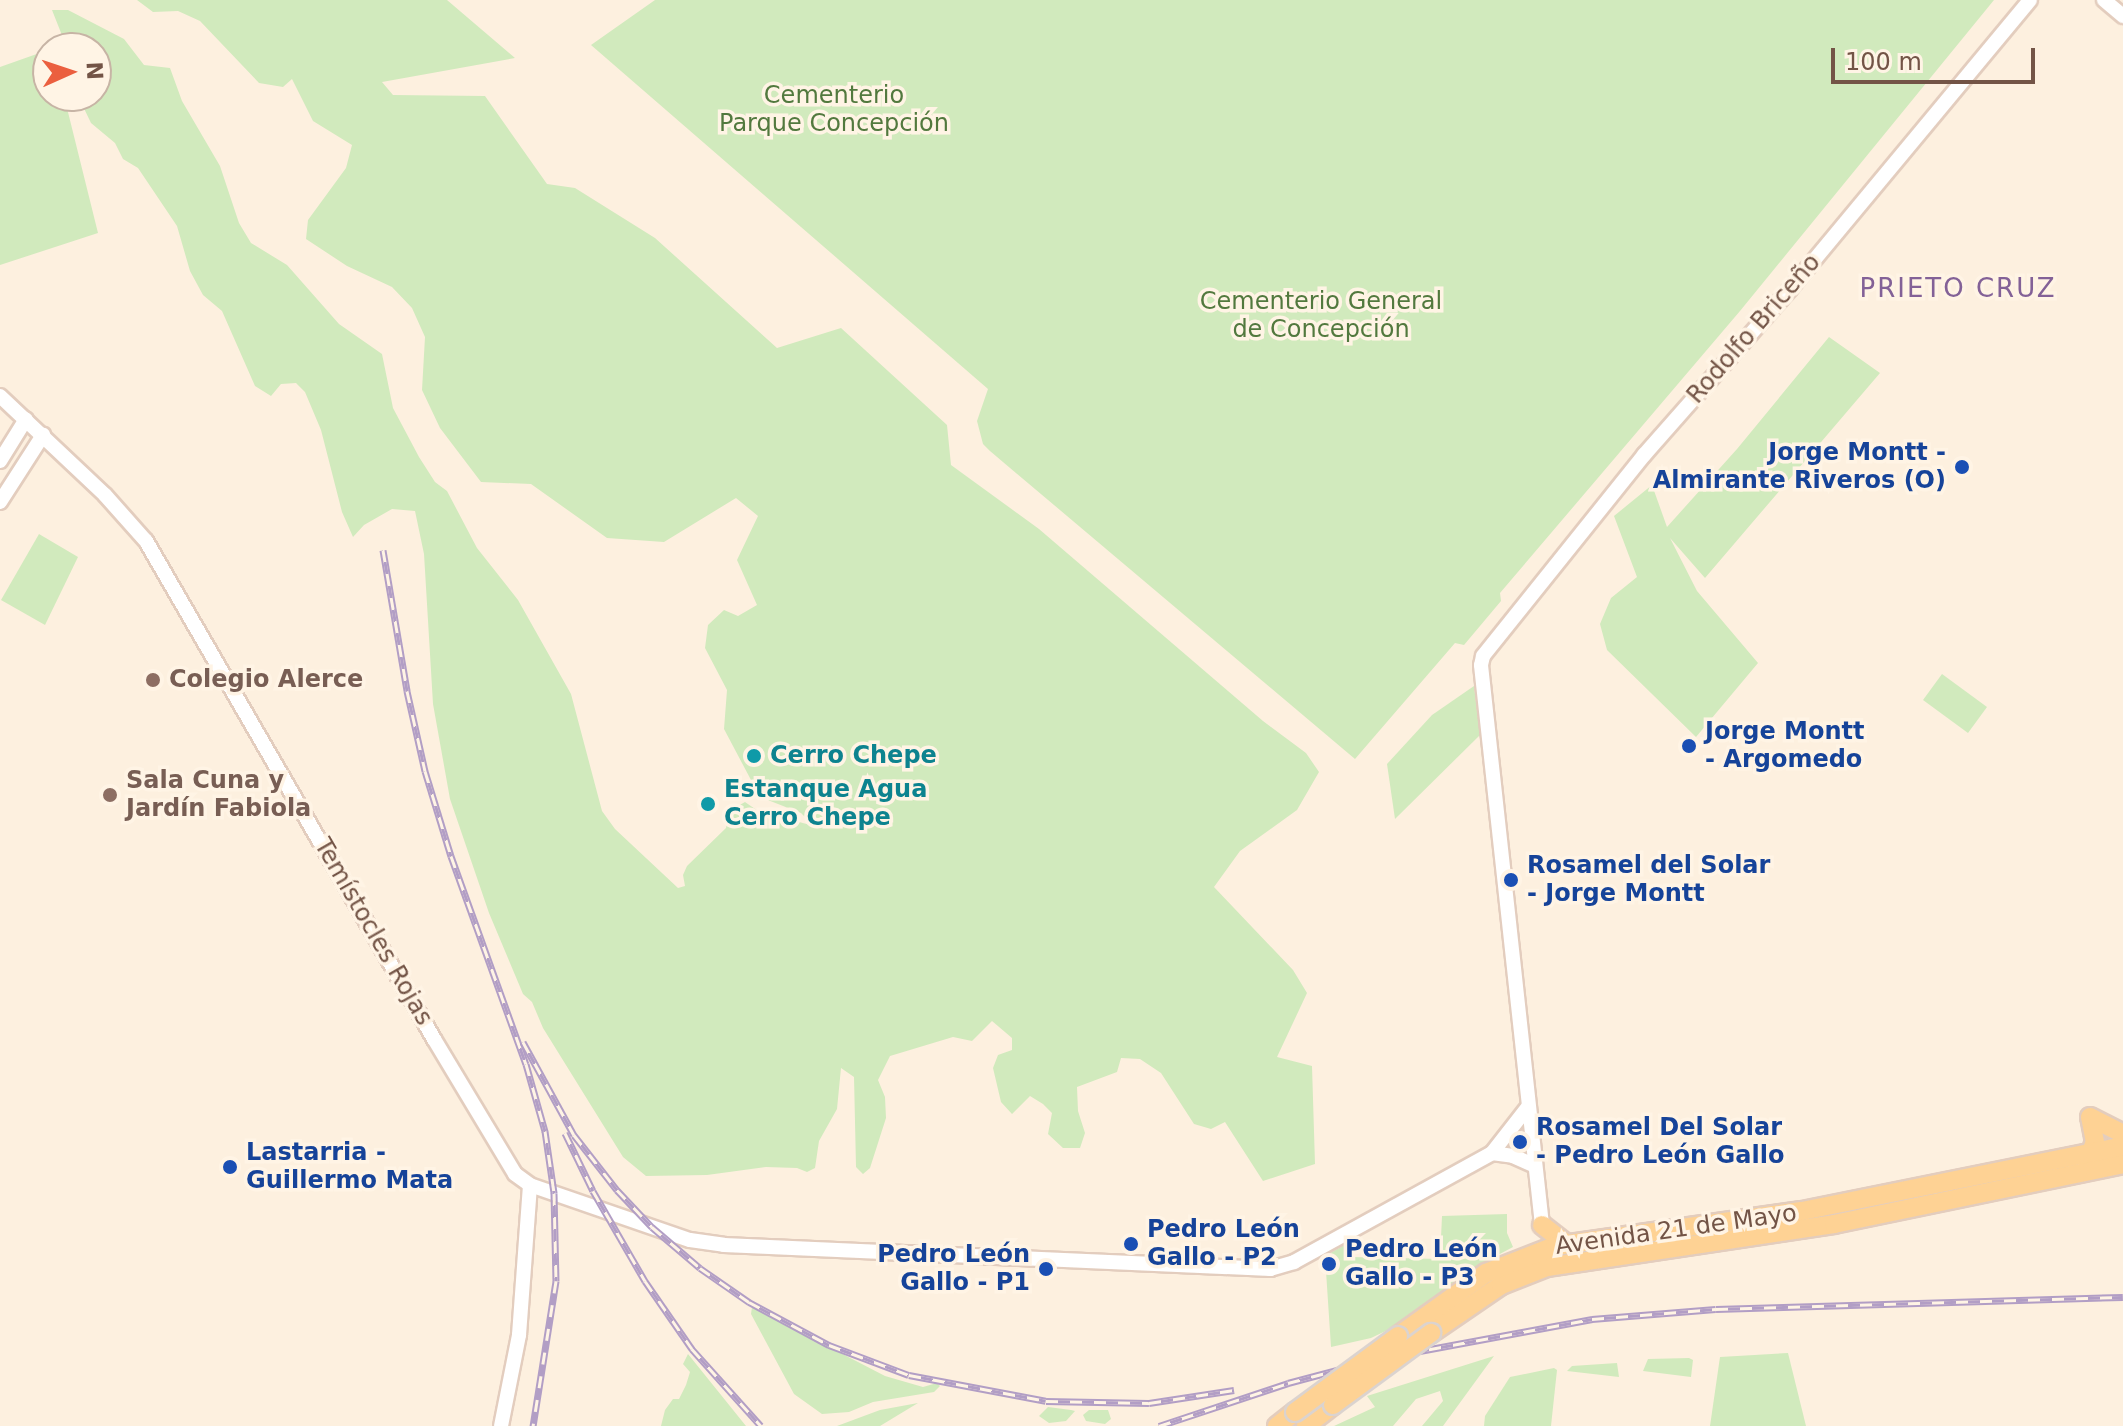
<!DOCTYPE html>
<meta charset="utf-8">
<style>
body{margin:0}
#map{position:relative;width:2123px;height:1426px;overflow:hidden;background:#fdf0df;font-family:"DejaVu Sans",sans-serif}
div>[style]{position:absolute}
.green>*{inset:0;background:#d1eabd}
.roads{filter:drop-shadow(2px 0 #e3cdbe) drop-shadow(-2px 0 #e3cdbe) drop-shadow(0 2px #e3cdbe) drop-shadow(0 -2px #e3cdbe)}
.tertiary>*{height:14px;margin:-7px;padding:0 7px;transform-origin:7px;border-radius:7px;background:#fff}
.primary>*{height:18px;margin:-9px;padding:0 9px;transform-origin:9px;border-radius:9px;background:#fed294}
.rail>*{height:7px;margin-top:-3.5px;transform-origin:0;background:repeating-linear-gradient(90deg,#fff4e5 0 12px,#b29ec5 0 24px);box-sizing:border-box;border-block:2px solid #b29ec5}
.bridges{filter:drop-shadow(2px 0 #dbd3cf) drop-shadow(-2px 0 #dbd3cf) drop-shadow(0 2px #dbd3cf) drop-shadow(0 -2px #dbd3cf)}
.primary-bridge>*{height:18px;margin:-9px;padding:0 9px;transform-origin:9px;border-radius:9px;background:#fed294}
.dots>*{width:22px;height:22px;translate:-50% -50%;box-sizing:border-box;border:4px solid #fff4e5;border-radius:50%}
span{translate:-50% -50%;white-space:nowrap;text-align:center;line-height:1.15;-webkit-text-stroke:7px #fff4e5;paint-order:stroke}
.park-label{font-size:24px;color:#52793e}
.street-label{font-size:24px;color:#735446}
.transit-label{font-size:24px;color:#164399;font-weight:700}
.right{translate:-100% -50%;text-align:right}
.left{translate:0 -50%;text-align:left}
.education-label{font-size:24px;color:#785e54;font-weight:700}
.culture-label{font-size:24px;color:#0d838f;font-weight:700}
.neighbourhood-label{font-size:26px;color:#836197;letter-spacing:2px}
.north{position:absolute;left:32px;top:32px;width:80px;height:80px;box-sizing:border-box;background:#fff4e5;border:2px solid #c7b4a5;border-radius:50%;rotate:87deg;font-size:22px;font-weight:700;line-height:32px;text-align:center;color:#735446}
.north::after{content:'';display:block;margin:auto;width:28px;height:36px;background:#eb5f3f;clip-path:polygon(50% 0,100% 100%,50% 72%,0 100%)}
.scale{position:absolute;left:1831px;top:48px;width:204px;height:36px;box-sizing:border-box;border:4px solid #735446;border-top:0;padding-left:10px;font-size:24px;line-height:28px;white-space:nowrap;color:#735446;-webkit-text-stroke:6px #fff4e5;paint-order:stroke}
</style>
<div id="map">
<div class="green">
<i style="clip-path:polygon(137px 0,447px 0,515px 58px,382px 82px,393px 95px,485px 96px,547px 184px,575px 188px,655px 238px,777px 348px,841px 328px,947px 425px,951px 465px,1039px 529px,1263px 721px,1306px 753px,1319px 772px,1297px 810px,1240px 851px,1214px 887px,1293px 970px,1307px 993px,1277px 1057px,1312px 1066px,1315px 1164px,1263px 1181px,1225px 1122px,1211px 1129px,1194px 1124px,1161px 1073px,1140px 1059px,1121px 1058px,1117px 1072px,1077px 1087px,1078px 1111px,1085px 1133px,1080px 1148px,1063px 1148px,1048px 1134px,1052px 1113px,1043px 1104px,1030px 1096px,1012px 1114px,1001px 1102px,993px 1068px,998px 1055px,1012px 1050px,1012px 1038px,992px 1021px,972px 1041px,953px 1037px,890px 1056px,878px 1080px,885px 1097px,886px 1118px,870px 1168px,863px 1174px,856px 1167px,854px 1077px,841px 1068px,837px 1109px,819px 1141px,815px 1168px,807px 1172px,797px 1168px,766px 1167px,707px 1175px,646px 1176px,623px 1157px,543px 1028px,532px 1002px,523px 994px,489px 913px,450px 799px,433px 704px,424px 554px,415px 511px,392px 509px,364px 525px,353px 537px,342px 512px,321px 430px,305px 392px,296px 383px,281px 384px,271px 396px,255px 386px,222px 311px,203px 295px,190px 271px,177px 226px,138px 168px,123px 159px,115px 143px,91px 123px,78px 96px,96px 96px,96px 48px,67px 48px,52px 10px,68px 10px,124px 39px,144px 65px,170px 68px,182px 101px,220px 166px,239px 223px,251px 243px,287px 265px,339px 324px,382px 354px,393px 408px,419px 457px,435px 482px,447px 491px,477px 548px,518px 600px,571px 694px,602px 811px,615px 829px,678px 888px,685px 886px,683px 875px,687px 866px,726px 828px,729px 811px,745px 802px,758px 811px,814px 826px,801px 813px,760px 797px,724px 729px,727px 690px,705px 648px,708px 625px,724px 610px,738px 616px,757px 605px,737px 560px,758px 516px,736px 498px,664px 542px,607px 538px,531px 484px,481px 482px,440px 428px,422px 390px,425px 337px,412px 308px,392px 287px,347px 266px,306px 239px,308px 220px,346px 168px,352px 145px,313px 121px,292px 79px,283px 87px,259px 83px,200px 21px,178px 11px,153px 12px)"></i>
<i style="clip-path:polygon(655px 0,1994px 0,1740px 311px,1500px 593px,1501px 601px,1464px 645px,1455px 643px,1355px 759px,990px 451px,983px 444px,977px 421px,988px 389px,591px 45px)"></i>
<i style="clip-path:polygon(48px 50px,48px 96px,64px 96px,98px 233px,0 265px,0 67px)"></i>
<i style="clip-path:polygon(1829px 337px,1880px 373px,1705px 578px,1670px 538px,1697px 591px,1758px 663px,1696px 737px,1607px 650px,1600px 624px,1611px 598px,1637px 577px,1614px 516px,1652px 485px,1667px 527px,1737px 449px)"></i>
<i style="clip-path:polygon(39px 534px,78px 557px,45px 625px,1px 600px)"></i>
<i style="clip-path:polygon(1942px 674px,1987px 707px,1968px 733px,1923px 700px)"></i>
<i style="clip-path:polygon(1474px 686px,1480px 735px,1395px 819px,1387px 764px,1432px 715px)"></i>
<i style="clip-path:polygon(1507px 1214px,1507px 1233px,1513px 1247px,1481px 1264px,1392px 1328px,1371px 1338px,1331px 1347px,1325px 1256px,1348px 1243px,1351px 1257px,1440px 1259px,1442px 1216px)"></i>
<i style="clip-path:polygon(752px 1307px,885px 1376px,923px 1387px,937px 1383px,940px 1386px,934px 1392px,873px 1402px,849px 1412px,822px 1414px,794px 1394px,751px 1314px)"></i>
<i style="clip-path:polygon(1788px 1353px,1806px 1426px,1710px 1426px,1720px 1357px)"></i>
<i style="clip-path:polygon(688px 1354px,746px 1426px,661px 1426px,665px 1410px,673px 1399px,679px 1399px,686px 1385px,690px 1372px,683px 1364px)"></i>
<i style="clip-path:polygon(1494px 1356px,1443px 1426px,1422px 1426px,1443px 1401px,1440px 1391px,1416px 1399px,1393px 1426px,1334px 1426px,1375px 1407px,1367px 1396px)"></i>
<i style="clip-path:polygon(1689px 1358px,1693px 1360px,1691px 1377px,1643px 1371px,1648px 1359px)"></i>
<i style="clip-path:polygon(1617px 1363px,1619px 1377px,1567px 1371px,1572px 1366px)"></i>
<i style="clip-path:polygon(1554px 1368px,1557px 1370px,1551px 1426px,1484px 1426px,1485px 1416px,1510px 1377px)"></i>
<i style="clip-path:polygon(918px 1403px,880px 1426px,837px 1426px,880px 1410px)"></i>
<i style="clip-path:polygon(1048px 1407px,1071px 1410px,1075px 1411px,1066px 1421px,1049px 1423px,1039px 1416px)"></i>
<i style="clip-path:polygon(1089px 1410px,1108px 1410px,1111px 1419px,1105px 1424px,1086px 1421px,1083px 1415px)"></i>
</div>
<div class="roads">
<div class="tertiary">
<i style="left:2104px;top:0;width:25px;rotate:40deg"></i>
<i style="left:0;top:396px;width:144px;rotate:43.3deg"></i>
<i style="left:105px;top:495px;width:62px;rotate:48.3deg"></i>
<i style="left:146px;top:541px;width:575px;rotate:59.96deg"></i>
<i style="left:434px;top:1039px;width:157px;rotate:59deg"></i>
<i style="left:515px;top:1174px;width:19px;rotate:36deg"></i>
<i style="left:530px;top:1185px;width:169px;rotate:19deg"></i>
<i style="left:690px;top:1240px;width:34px;rotate:8deg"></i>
<i style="left:724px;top:1245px;width:547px;rotate:2.52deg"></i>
<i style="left:1270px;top:1269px;width:25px;rotate:-16deg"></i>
<i style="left:1294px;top:1262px;width:226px;rotate:-28.8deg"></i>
<i style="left:1492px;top:1153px;width:58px;rotate:-52deg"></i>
<i style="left:0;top:461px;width:49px;rotate:-58.2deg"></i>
<i style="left:0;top:502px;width:80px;rotate:-57.3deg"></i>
<i style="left:1492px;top:1153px;width:21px;rotate:8deg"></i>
<i style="left:1513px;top:1156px;width:24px;rotate:24deg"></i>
<i style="left:1542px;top:1225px;width:563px;rotate:-96.22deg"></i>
<i style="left:1481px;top:665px;width:9px;rotate:-77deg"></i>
<i style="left:1483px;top:656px;width:258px;rotate:-51.3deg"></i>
<i style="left:1644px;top:455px;width:222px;rotate:-48.6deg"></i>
<i style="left:1791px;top:288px;width:374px;rotate:-50.3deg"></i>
<i style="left:501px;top:1426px;width:93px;rotate:-78.8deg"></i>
<i style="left:519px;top:1335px;width:150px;rotate:-85.8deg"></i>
</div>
<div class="primary">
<i style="left:2090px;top:1117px;width:37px;rotate:27deg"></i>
<i style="left:2088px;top:1160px;width:19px;rotate:-69deg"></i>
<i style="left:2095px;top:1142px;width:25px;rotate:-101deg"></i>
<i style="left:1542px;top:1225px;width:31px;rotate:38deg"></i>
<i style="left:1431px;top:1333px;width:85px;rotate:-34.4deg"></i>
<i style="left:1501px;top:1285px;width:49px;rotate:-21.4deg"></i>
<i style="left:1547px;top:1267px;width:290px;rotate:-8.5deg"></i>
<i style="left:1834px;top:1224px;width:295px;rotate:-11.7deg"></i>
<i style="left:1398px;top:1336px;width:108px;rotate:-35.6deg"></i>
<i style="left:1486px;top:1273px;width:74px;rotate:-21.4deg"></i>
<i style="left:1555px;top:1246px;width:249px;rotate:-8.1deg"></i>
<i style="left:1802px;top:1211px;width:328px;rotate:-11.4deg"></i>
<i style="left:1277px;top:1426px;width:23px;rotate:-38deg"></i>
<i style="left:1306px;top:1426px;width:34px;rotate:-38deg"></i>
</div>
</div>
<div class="rail">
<i style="left:383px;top:550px;width:143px;rotate:80.3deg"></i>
<i style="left:407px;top:691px;width:82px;rotate:77.3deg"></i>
<i style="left:425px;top:771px;width:89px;rotate:73deg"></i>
<i style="left:451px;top:856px;width:221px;rotate:70.2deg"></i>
<i style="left:526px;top:1064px;width:70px;rotate:74.2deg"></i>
<i style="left:545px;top:1131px;width:63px;rotate:81.7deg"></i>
<i style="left:554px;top:1193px;width:88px;rotate:88.7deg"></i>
<i style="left:556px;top:1281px;width:147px;rotate:99deg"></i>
<i style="left:523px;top:1042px;width:106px;rotate:61.3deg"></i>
<i style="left:574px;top:1135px;width:70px;rotate:52deg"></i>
<i style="left:617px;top:1190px;width:51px;rotate:46.6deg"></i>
<i style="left:652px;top:1227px;width:63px;rotate:40.5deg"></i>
<i style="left:700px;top:1268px;width:60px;rotate:34.8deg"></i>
<i style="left:749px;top:1302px;width:91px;rotate:28.3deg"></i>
<i style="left:829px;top:1345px;width:85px;rotate:20.6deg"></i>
<i style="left:909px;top:1375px;width:139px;rotate:10.7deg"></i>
<i style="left:1046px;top:1401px;width:103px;rotate:1.1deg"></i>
<i style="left:1149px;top:1403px;width:86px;rotate:-8.7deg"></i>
<i style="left:565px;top:1133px;width:64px;rotate:64.2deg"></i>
<i style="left:593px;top:1191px;width:104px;rotate:60deg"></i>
<i style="left:645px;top:1281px;width:83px;rotate:55.3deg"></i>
<i style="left:692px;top:1349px;width:103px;rotate:48.1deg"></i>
<i style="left:1159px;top:1426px;width:136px;rotate:-18.4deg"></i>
<i style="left:1288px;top:1383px;width:97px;rotate:-14.9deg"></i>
<i style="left:1382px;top:1358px;width:214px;rotate:-10.5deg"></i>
<i style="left:1592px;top:1319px;width:124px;rotate:-4.6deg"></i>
<i style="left:1716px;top:1309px;width:407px;rotate:-1.7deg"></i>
</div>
<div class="bridges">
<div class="primary-bridge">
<i style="left:1333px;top:1405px;width:122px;rotate:-36.3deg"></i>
<i style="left:1295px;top:1412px;width:128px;rotate:-36.4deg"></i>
</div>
</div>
<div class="dots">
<i style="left:1962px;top:467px;background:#1a4fb4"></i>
<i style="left:153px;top:680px;background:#8d6e63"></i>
<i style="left:1689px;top:746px;background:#1a4fb4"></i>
<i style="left:754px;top:756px;background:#0f9aa8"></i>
<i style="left:110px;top:795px;background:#8d6e63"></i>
<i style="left:708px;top:804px;background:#0f9aa8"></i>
<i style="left:1511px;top:880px;background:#1a4fb4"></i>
<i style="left:1520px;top:1142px;background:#1a4fb4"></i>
<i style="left:230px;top:1167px;background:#1a4fb4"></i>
<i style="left:1131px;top:1244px;background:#1a4fb4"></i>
<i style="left:1329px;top:1264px;background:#1a4fb4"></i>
<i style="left:1046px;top:1269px;background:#1a4fb4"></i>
</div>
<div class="park-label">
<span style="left:834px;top:110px">Cementerio<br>Parque Concepción</span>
<span style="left:1321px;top:316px">Cementerio General<br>de Concepción</span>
</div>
<div class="street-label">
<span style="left:1754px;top:329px;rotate:-49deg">Rodolfo Briceño</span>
<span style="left:373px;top:932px;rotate:60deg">Temístocles Rojas</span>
<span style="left:1676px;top:1230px;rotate:-8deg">Avenida 21 de Mayo</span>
</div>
<div class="transit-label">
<span class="right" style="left:1946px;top:467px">Jorge Montt -<br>Almirante Riveros (O)</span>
<span class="left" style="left:1705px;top:746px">Jorge Montt<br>- Argomedo</span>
<span class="left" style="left:1527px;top:880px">Rosamel del Solar<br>- Jorge Montt</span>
<span class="left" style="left:1536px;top:1142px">Rosamel Del Solar<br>- Pedro León Gallo</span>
<span class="left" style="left:246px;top:1167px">Lastarria -<br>Guillermo Mata</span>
<span class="left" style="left:1147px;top:1244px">Pedro León<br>Gallo - P2</span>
<span class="left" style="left:1345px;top:1264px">Pedro León<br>Gallo - P3</span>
<span class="right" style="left:1030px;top:1269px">Pedro León<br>Gallo - P1</span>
</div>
<div class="education-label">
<span class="left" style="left:169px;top:680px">Colegio Alerce</span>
<span class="left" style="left:126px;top:795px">Sala Cuna y<br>Jardín Fabiola</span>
</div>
<div class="culture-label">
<span class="left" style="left:770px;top:756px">Cerro Chepe</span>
<span class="left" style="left:724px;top:804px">Estanque Agua<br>Cerro Chepe</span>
</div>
<div class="neighbourhood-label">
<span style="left:1958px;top:289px">PRIETO CRUZ</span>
</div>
<div class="north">N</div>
<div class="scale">100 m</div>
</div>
